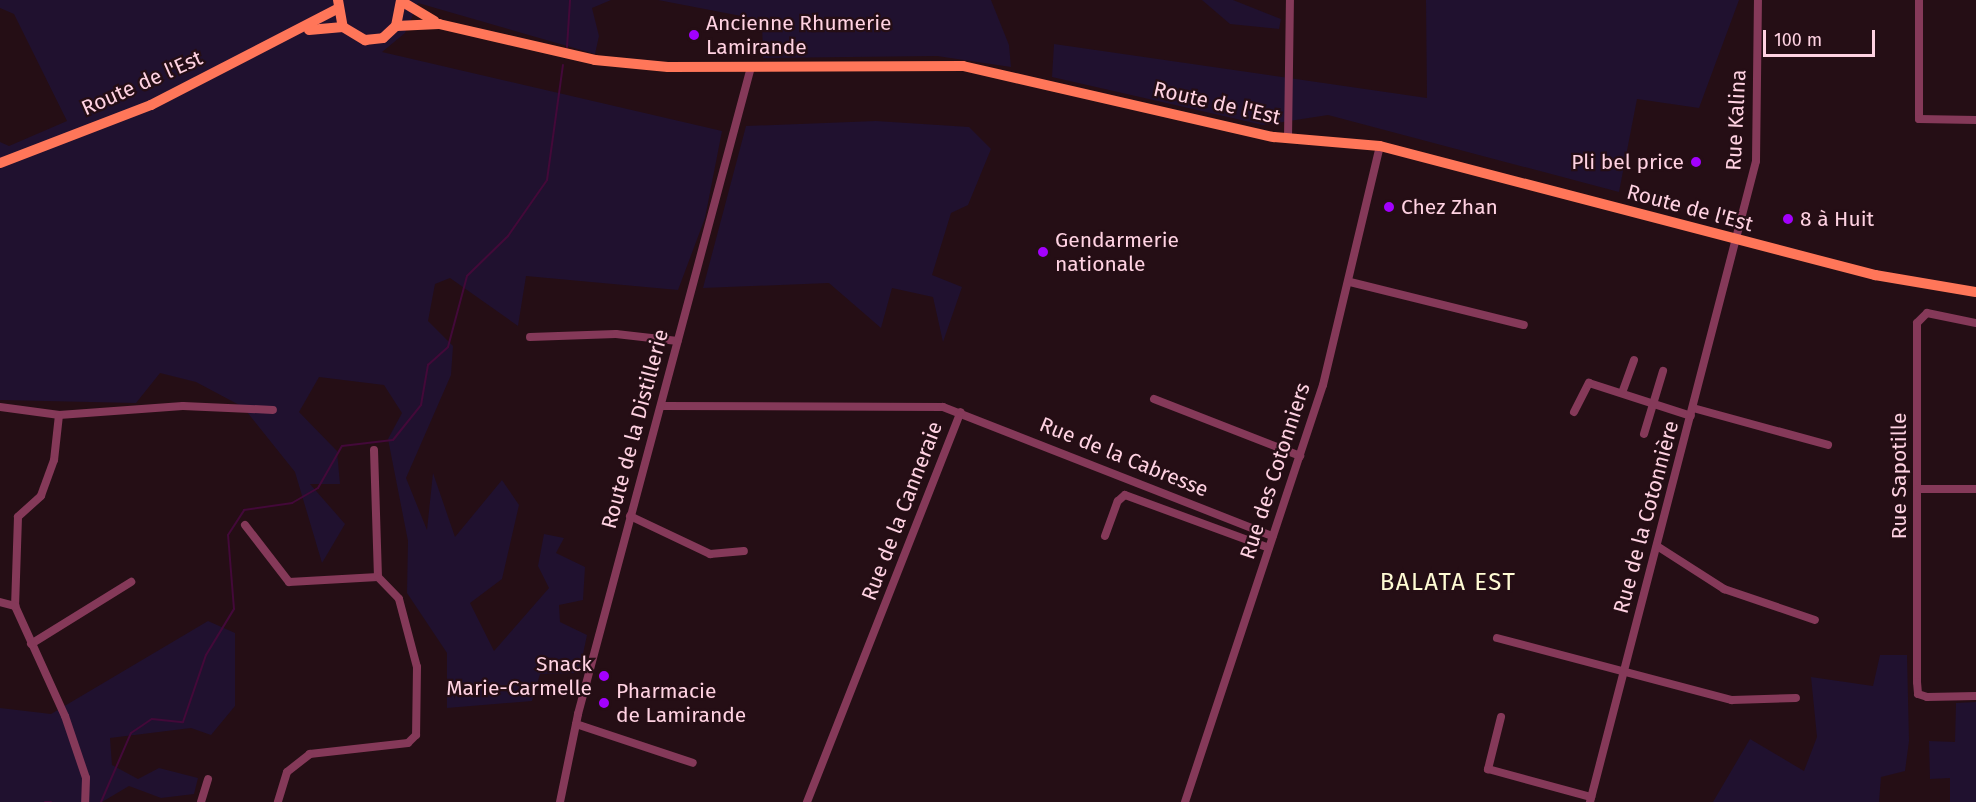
<!DOCTYPE html>
<meta charset="utf-8">
<style>
body{margin:0}
#map{position:relative;width:1976px;height:802px;overflow:hidden;background:#250e15;font-family:"Fira Sans",sans-serif}
div>[style]{position:absolute}
.green>*{inset:0;background:#20112f}
.stream>*{height:2px;margin:-1px;padding:0 1px;transform-origin:1px;border-radius:1px;background:#430939}
.minor>*{height:8px;margin:-4px;padding:0 4px;transform-origin:4px;border-radius:4px;background:#853959}
.major>*{height:10px;margin:-5px;padding:0 5px;transform-origin:5px;border-radius:5px;background:#ff7659}
.dots>*{width:16px;height:16px;translate:-50% -50%;box-sizing:border-box;border:3px solid #250e15;border-radius:50%}
span{translate:-50% -50%;white-space:nowrap;text-align:center;line-height:1.15;-webkit-text-stroke:4.5px #250e15;paint-order:stroke}
.poi-label{font-size:21px;color:#ffd2e2}
.left{translate:0 -50%;text-align:left}
.right{translate:-100% -50%;text-align:right}
.street-label{font-size:21px;color:#ffd2e2}
.quarter-label{font-size:24px;color:#fffbd4;letter-spacing:1.5px}
.scale{position:absolute;left:1763px;top:30px;width:112px;height:27px;box-sizing:border-box;border:3px solid #ffd2e2;border-top:0;padding-left:8px;font-size:18px;line-height:21px;white-space:nowrap;color:#ffd2e2;-webkit-text-stroke:4px #250e15;paint-order:stroke}
</style>
<div id="map">
<div class="green">
<i style="clip-path:polygon(0 0,611px 0,592px 8px,599px 36px,595px 54px,418px 3px,405px 33px,382px 52px,722px 131px,705px 218px,678px 290px,526px 276px,518px 326px,450px 278px,435px 284px,428px 321px,453px 346px,451px 375px,406px 478px,427px 530px,433px 473px,455px 537px,502px 480px,519px 505px,502px 579px,470px 603px,494px 651px,549px 588px,538px 566px,544px 534px,564px 538px,556px 553px,585px 567px,583px 600px,559px 605px,560px 622px,587px 635px,579px 673px,540px 674px,532px 701px,447px 708px,447px 653px,407px 593px,408px 541px,388px 439px,402px 413px,384px 385px,319px 377px,299px 412px,337px 451px,340px 484px,310px 484px,345px 524px,322px 563px,295px 472px,243px 407px,196px 382px,160px 373px,136px 403px,0 400px,0 142px,9px 146px,67px 121px,14px 14px,0 8px)"></i>
<i style="clip-path:polygon(658px 0,991px 0,1009px 45px,1011px 67px,937px 56px,763px 58px,762px 20px)"></i>
<i style="clip-path:polygon(1202px 0,1233px 0,1281px 19px,1279px 29px,1230px 24px)"></i>
<i style="clip-path:polygon(1426px 0,1739px 0,1699px 108px,1637px 99px,1619px 192px,1328px 115px,1263px 125px,1052px 77px,1054px 44px,1427px 98px)"></i>
<i style="clip-path:polygon(876px 121px,969px 127px,991px 149px,968px 205px,951px 213px,932px 275px,962px 287px,943px 342px,933px 297px,892px 288px,881px 328px,829px 283px,703px 288px,746px 126px)"></i>
<i style="clip-path:polygon(208px 621px,235px 633px,235px 706px,211px 735px,191px 728px,110px 738px,112px 765px,138px 779px,159px 768px,198px 778px,194px 794px,161px 798px,129px 786px,102px 802px,0 802px,0 708px,51px 714px)"></i>
<i style="clip-path:polygon(1880px 655px,1907px 655px,1909px 741px,1905px 771px,1881px 777px,1879px 802px,1713px 802px,1750px 739px,1804px 771px,1817px 737px,1811px 677px,1873px 686px)"></i>
<i style="clip-path:polygon(1976px 702px,1976px 802px,1950px 802px,1950px 778px,1930px 779px,1929px 741px,1955px 742px,1956px 703px)"></i>
</div>
<div class="stream">
<i style="left:567px;top:47px;width:47px;rotate:-86.3deg"></i>
<i style="left:45px;top:802px;width:6px"></i>
<i style="left:101px;top:802px;width:75px;rotate:-66.5deg"></i>
<i style="left:131px;top:733px;width:25px;rotate:-34deg"></i>
<i style="left:152px;top:719px;width:31px;rotate:6deg"></i>
<i style="left:183px;top:722px;width:71px;rotate:-71.1deg"></i>
<i style="left:206px;top:655px;width:54px;rotate:-58.7deg"></i>
<i style="left:234px;top:609px;width:74px;rotate:-94.6deg"></i>
<i style="left:228px;top:535px;width:30px;rotate:-57deg"></i>
<i style="left:244px;top:510px;width:49px;rotate:-8.3deg"></i>
<i style="left:292px;top:503px;width:30px;rotate:-30deg"></i>
<i style="left:318px;top:488px;width:48px;rotate:-60.3deg"></i>
<i style="left:342px;top:446px;width:51px;rotate:-6.7deg"></i>
<i style="left:393px;top:440px;width:45px;rotate:-51.3deg"></i>
<i style="left:421px;top:405px;width:41px;rotate:-80.1deg"></i>
<i style="left:428px;top:365px;width:27px;rotate:-42deg"></i>
<i style="left:448px;top:347px;width:73px;rotate:-75deg"></i>
<i style="left:467px;top:276px;width:57px;rotate:-44.3deg"></i>
<i style="left:508px;top:236px;width:68px;rotate:-55.1deg"></i>
<i style="left:547px;top:180px;width:116px;rotate:-82.1deg"></i>
</div>
<div class="minor">
<i style="left:1919px;top:0;width:119px;rotate:90deg"></i>
<i style="left:1919px;top:119px;width:57px;rotate:1deg"></i>
<i style="left:1288px;top:139px;width:139px;rotate:-89.2deg"></i>
<i style="left:1350px;top:282px;width:179px;rotate:13.9deg"></i>
<i style="left:1976px;top:323px;width:50px;rotate:-168.5deg"></i>
<i style="left:1927px;top:313px;width:14px;rotate:135deg"></i>
<i style="left:1917px;top:323px;width:359px;rotate:90deg"></i>
<i style="left:1917px;top:682px;width:12px;rotate:85deg"></i>
<i style="left:1918px;top:694px;width:9px;rotate:18deg"></i>
<i style="left:1927px;top:697px;width:49px;rotate:-1.2deg"></i>
<i style="left:530px;top:337px;width:86px;rotate:-2deg"></i>
<i style="left:616px;top:334px;width:62px;rotate:6.4deg"></i>
<i style="left:1622px;top:393px;width:35px;rotate:-70deg"></i>
<i style="left:1154px;top:399px;width:157px;rotate:21.3deg"></i>
<i style="left:661px;top:406px;width:282px;rotate:0.2deg"></i>
<i style="left:943px;top:407px;width:354px;rotate:21.4deg"></i>
<i style="left:0;top:407px;width:60px;rotate:7.7deg"></i>
<i style="left:59px;top:415px;width:124px;rotate:-4.2deg"></i>
<i style="left:183px;top:406px;width:90px;rotate:2.5deg"></i>
<i style="left:1693px;top:408px;width:140px;rotate:15.3deg"></i>
<i style="left:1574px;top:412px;width:33px;rotate:-63deg"></i>
<i style="left:1589px;top:383px;width:107px;rotate:17.9deg"></i>
<i style="left:59px;top:415px;width:45px;rotate:96.3deg"></i>
<i style="left:54px;top:460px;width:38px;rotate:110deg"></i>
<i style="left:41px;top:496px;width:31px;rotate:138deg"></i>
<i style="left:18px;top:517px;width:89px;rotate:91.9deg"></i>
<i style="left:15px;top:606px;width:121px;rotate:65.6deg"></i>
<i style="left:65px;top:716px;width:65px;rotate:71.3deg"></i>
<i style="left:86px;top:778px;width:24px;rotate:92deg"></i>
<i style="left:1644px;top:434px;width:66px;rotate:-73.2deg"></i>
<i style="left:374px;top:450px;width:127px;rotate:88.2deg"></i>
<i style="left:1917px;top:489px;width:59px"></i>
<i style="left:630px;top:516px;width:89px;rotate:25.4deg"></i>
<i style="left:710px;top:554px;width:34px;rotate:-5deg"></i>
<i style="left:245px;top:525px;width:72px;rotate:52.3deg"></i>
<i style="left:289px;top:582px;width:89px;rotate:-3.2deg"></i>
<i style="left:378px;top:577px;width:30px;rotate:46deg"></i>
<i style="left:399px;top:599px;width:70px;rotate:75.2deg"></i>
<i style="left:417px;top:667px;width:68px;rotate:90.8deg"></i>
<i style="left:416px;top:735px;width:11px;rotate:135deg"></i>
<i style="left:408px;top:743px;width:99px;rotate:173.6deg"></i>
<i style="left:310px;top:754px;width:29px;rotate:142deg"></i>
<i style="left:287px;top:772px;width:31px;rotate:107deg"></i>
<i style="left:1105px;top:536px;width:37px;rotate:-70deg"></i>
<i style="left:1118px;top:501px;width:9px;rotate:-41deg"></i>
<i style="left:1125px;top:495px;width:153px;rotate:20.2deg"></i>
<i style="left:1657px;top:546px;width:80px;rotate:32.7deg"></i>
<i style="left:1724px;top:589px;width:96px;rotate:18.8deg"></i>
<i style="left:0;top:602px;width:16px;rotate:15deg"></i>
<i style="left:1497px;top:638px;width:243px;rotate:14.8deg"></i>
<i style="left:1732px;top:700px;width:64px;rotate:-1.8deg"></i>
<i style="left:31px;top:644px;width:118px;rotate:-31.8deg"></i>
<i style="left:1501px;top:717px;width:54px;rotate:104deg"></i>
<i style="left:1488px;top:769px;width:107px;rotate:15.2deg"></i>
<i style="left:576px;top:724px;width:123px;rotate:18.4deg"></i>
<i style="left:201px;top:802px;width:24px;rotate:-73deg"></i>
<i style="left:560px;top:802px;width:90px;rotate:-78.4deg"></i>
<i style="left:578px;top:714px;width:670px;rotate:-75.03deg"></i>
<i style="left:807px;top:802px;width:419px;rotate:-68.5deg"></i>
<i style="left:1185px;top:802px;width:439px;rotate:-71.7deg"></i>
<i style="left:1323px;top:385px;width:246px;rotate:-76.6deg"></i>
<i style="left:1590px;top:802px;width:662px;rotate:-75.48deg"></i>
<i style="left:1756px;top:161px;width:161px;rotate:-89.3deg"></i>
</div>
<div class="major">
<i style="left:338px;top:0;width:27px;rotate:80deg"></i>
<i style="left:343px;top:27px;width:26px;rotate:31deg"></i>
<i style="left:365px;top:40px;width:18px;rotate:-6deg"></i>
<i style="left:383px;top:38px;width:18px;rotate:-43deg"></i>
<i style="left:396px;top:26px;width:26px;rotate:-79deg"></i>
<i style="left:401px;top:1px;width:39px;rotate:31deg"></i>
<i style="left:396px;top:26px;width:43px;rotate:-2.7deg"></i>
<i style="left:439px;top:24px;width:160px;rotate:13deg"></i>
<i style="left:595px;top:60px;width:73px;rotate:5.5deg"></i>
<i style="left:668px;top:67px;width:295px;rotate:-0.2deg"></i>
<i style="left:963px;top:66px;width:319px;rotate:12.9deg"></i>
<i style="left:1274px;top:137px;width:106px;rotate:4.9deg"></i>
<i style="left:1380px;top:146px;width:512px;rotate:14.61deg"></i>
<i style="left:1875px;top:275px;width:102px;rotate:9.6deg"></i>
<i style="left:309px;top:30px;width:34px;rotate:-5deg"></i>
<i style="left:0;top:163px;width:162px;rotate:-21deg"></i>
<i style="left:151px;top:105px;width:209px;rotate:-27.3deg"></i>
</div>
<div class="dots">
<i style="left:694px;top:35px;background:#a300fd"></i>
<i style="left:1696px;top:162px;background:#a300fd"></i>
<i style="left:1389px;top:207px;background:#a300fd"></i>
<i style="left:1788px;top:219px;background:#a300fd"></i>
<i style="left:1043px;top:252px;background:#a300fd"></i>
<i style="left:604px;top:676px;background:#a300fd"></i>
<i style="left:604px;top:703px;background:#a300fd"></i>
</div>
<div class="poi-label">
<span class="left" style="left:706px;top:35px">Ancienne Rhumerie<br>Lamirande</span>
<span class="right" style="left:1684px;top:162px">Pli bel price</span>
<span class="left" style="left:1401px;top:207px">Chez Zhan</span>
<span class="left" style="left:1800px;top:219px">8 à Huit</span>
<span class="left" style="left:1055px;top:252px">Gendarmerie<br>nationale</span>
<span class="right" style="left:592px;top:676px">Snack<br>Marie-Carmelle</span>
<span class="left" style="left:616px;top:703px">Pharmacie<br>de Lamirande</span>
</div>
<div class="street-label">
<span style="left:142px;top:83px;rotate:-24deg">Route de l'Est</span>
<span style="left:1217px;top:103px;rotate:13deg">Route de l'Est</span>
<span style="left:1736px;top:120px;rotate:-87deg">Rue Kalina</span>
<span style="left:1690px;top:208px;rotate:15deg">Route de l'Est</span>
<span style="left:635px;top:429px;rotate:-75deg">Route de la Distillerie</span>
<span style="left:1124px;top:457px;rotate:22deg">Rue de la Cabresse</span>
<span style="left:1275px;top:471px;rotate:-72deg">Rue des Cotonniers</span>
<span style="left:1899px;top:476px;rotate:-90deg">Rue Sapotille</span>
<span style="left:902px;top:511px;rotate:-69deg">Rue de la Canneraie</span>
<span style="left:1646px;top:517px;rotate:-75deg">Rue de la Cotonnière</span>
</div>
<div class="quarter-label">
<span style="left:1448px;top:583px">BALATA EST</span>
</div>
<div class="scale">100 m</div>
</div>
